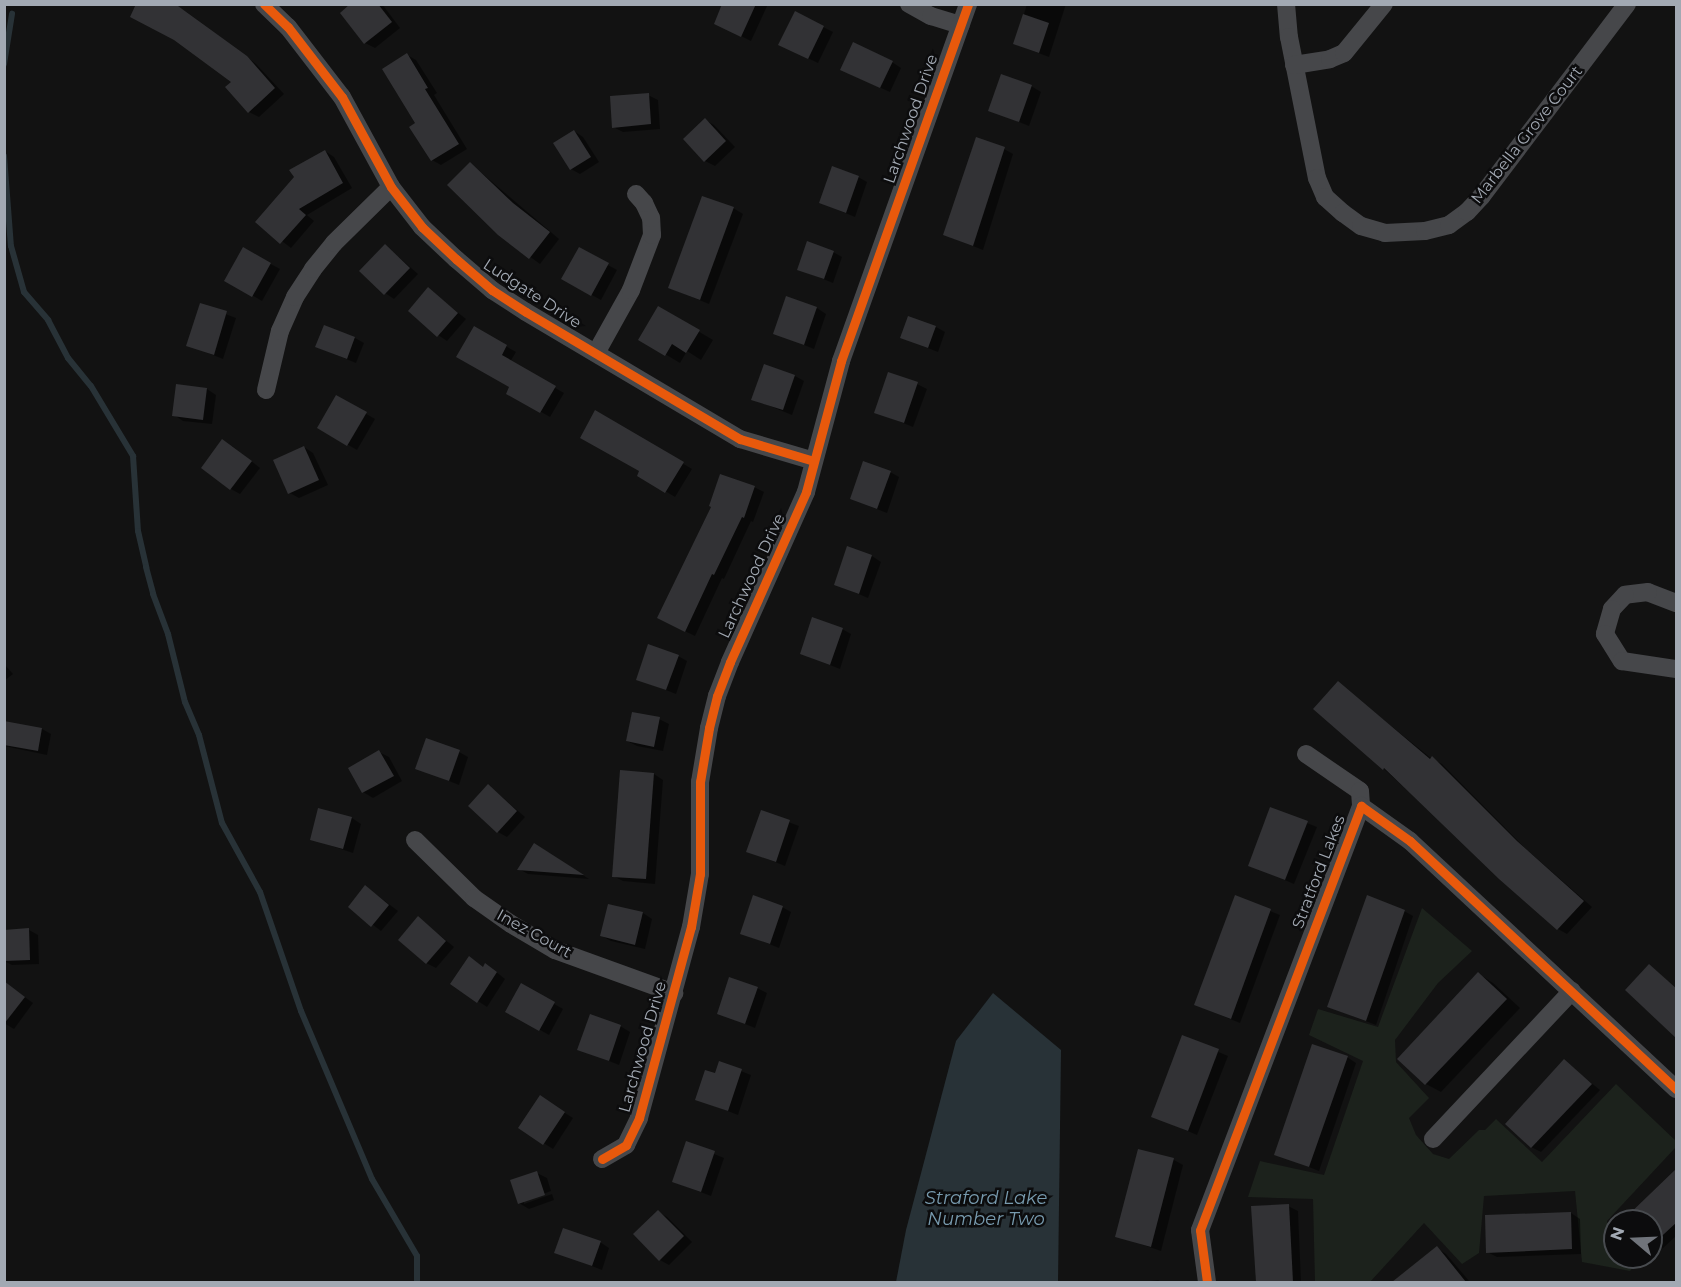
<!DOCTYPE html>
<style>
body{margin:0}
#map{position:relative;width:1681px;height:1287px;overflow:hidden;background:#121212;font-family:Montserrat,sans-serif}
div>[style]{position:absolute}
.green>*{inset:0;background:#1c221c}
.water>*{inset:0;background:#283237}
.shadow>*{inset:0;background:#0007}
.stream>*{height:6px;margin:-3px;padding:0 3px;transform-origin:3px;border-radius:3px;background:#283237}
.building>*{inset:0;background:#323235}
.minor>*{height:18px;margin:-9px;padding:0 9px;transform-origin:9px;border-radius:9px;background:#46474a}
.cycleway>*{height:9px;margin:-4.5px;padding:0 4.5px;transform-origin:4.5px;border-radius:4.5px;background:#e8590c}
span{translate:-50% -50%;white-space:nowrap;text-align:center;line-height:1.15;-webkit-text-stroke:5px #0c0c0d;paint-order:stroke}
.street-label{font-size:16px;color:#a2a9b3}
.water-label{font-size:18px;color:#789baf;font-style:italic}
.frame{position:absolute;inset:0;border:6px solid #a2a9b3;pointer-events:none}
.north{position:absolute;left:1603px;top:1209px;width:60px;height:60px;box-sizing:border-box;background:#0c0c0d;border:2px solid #484b4f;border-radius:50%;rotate:289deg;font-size:16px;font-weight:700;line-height:24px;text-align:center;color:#a2a9b3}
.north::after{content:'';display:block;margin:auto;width:21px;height:27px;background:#70747b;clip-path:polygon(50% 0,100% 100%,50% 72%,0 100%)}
</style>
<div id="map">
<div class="green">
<i style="clip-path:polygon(1422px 908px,1472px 951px,1438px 983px,1395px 1040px,1396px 1062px,1429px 1098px,1409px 1118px,1416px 1135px,1433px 1154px,1449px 1159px,1479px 1130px,1485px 1130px,1496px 1119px,1542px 1162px,1616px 1084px,1676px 1141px,1676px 1147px,1607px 1221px,1608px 1228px,1615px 1238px,1615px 1257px,1629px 1257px,1635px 1265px,1630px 1271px,1582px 1262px,1575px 1191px,1484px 1196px,1479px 1253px,1462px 1264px,1424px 1223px,1370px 1282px,1315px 1282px,1313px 1199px,1248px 1197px,1260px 1161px,1324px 1175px,1363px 1061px,1309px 1035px,1318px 1009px,1378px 1027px)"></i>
</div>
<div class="water">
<i style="clip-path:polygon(993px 993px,1061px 1050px,1058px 1282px,896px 1282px,906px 1230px,956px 1041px)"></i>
</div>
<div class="shadow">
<i style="clip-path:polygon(138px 4px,173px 4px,188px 13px,256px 64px,284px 94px,259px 117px,249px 112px,233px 82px)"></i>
<i style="clip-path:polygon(352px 4px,382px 4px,400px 28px,375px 48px,365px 43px)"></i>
<i style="clip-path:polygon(724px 4px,768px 4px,751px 41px,725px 28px)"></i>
<i style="clip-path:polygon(1027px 4px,1066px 4px,1049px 57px,1015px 44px)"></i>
<i style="clip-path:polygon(795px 13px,833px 32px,818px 63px,789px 49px)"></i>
<i style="clip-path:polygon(407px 55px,416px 60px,437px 93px,434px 95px,467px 149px,441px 165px,432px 160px,417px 124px)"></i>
<i style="clip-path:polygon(892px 62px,901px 68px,890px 92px,852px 75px)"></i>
<i style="clip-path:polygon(1031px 86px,1041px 92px,1029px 126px,990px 110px)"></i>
<i style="clip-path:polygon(648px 95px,658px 100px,660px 129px,623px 132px,613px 127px)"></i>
<i style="clip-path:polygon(705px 120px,714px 125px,735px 147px,715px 166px,705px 161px)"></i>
<i style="clip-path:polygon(574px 131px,583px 137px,599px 162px,580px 174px,571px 169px)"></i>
<i style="clip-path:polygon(1004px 149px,1013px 154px,983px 250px,945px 235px)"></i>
<i style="clip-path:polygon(325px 151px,334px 157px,352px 188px,307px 215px,314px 221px,291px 248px,257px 222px)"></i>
<i style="clip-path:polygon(470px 163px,559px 239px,540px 264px,499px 234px)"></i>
<i style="clip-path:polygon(858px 177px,867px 182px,855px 217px,821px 203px)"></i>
<i style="clip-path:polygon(733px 208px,743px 214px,709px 304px,670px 288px)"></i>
<i style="clip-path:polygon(385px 245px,418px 274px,394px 299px,385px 293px)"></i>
<i style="clip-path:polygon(243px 249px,280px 269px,262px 301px,226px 280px)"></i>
<i style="clip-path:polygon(579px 249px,617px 270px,601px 300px,563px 279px)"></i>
<i style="clip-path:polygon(833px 252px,842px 257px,833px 283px,799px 269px)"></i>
<i style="clip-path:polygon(428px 289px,466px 319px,447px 341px,438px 335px)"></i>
<i style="clip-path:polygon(201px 305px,236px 318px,223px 359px,188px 345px)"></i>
<i style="clip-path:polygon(659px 308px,713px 340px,701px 360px,687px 351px,680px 363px,640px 339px)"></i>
<i style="clip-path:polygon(817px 308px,826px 314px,814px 349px,775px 333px)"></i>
<i style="clip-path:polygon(936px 327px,945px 332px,938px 352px,902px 338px)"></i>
<i style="clip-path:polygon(474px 328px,516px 352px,510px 362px,564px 393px,550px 417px,508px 393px,511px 387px)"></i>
<i style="clip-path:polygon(355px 338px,364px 343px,356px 363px,317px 347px)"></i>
<i style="clip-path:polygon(795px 376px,804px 381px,792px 415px,753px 399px)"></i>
<i style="clip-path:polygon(917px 384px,927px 389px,913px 427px,876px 412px)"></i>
<i style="clip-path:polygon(207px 389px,216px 395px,212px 424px,183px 421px,174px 415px)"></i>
<i style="clip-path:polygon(337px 397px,375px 419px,357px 450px,319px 428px)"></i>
<i style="clip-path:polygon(596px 412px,692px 469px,675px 497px,639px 475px,641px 471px)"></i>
<i style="clip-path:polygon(232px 446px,260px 468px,240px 494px,231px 489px)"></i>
<i style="clip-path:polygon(304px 447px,313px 453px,328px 485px,299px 498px,290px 493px)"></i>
<i style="clip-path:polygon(890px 472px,899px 477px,887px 513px,851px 499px)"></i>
<i style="clip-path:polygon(754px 487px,764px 492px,753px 522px,751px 521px,724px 579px,722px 578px,695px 636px,668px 623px)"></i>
<i style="clip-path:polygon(872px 556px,881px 562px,868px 598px,835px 584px)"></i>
<i style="clip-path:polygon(842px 629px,851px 634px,840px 669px,802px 654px)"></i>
<i style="clip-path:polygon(678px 656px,687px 661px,676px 694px,638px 679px)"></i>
<i style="clip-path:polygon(4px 664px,13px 674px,4px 681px)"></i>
<i style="clip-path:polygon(1338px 683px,1432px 759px,1442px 764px,1526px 849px,1592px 907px,1567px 934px,1558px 929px,1384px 769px)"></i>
<i style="clip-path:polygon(659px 719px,669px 724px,663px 751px,637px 746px,627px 741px)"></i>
<i style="clip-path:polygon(4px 722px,42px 729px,51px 734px,47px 755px,4px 746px)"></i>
<i style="clip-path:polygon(379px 752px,389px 757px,402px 781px,373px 798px,363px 792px)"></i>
<i style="clip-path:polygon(459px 752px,468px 757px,459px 785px,417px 768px)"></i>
<i style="clip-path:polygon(621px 772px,654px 774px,663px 780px,655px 884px,623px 881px,613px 876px)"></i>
<i style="clip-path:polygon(489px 786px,525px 817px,507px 837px,498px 832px)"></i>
<i style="clip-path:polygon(1271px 809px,1317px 827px,1294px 884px,1250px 865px)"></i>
<i style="clip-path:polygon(762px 812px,799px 826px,785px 866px,748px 851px)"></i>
<i style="clip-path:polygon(352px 818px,361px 824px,353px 853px,311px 839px)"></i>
<i style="clip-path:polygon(544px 850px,589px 879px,528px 874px,519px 869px)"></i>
<i style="clip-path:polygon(366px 887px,398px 911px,381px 931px,350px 907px)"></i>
<i style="clip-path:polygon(1236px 897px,1280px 915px,1240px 1023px,1196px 1005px)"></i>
<i style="clip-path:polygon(609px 905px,643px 913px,652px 919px,645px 949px,611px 941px,602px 936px)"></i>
<i style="clip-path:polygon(782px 907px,791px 912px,779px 948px,742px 933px)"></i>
<i style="clip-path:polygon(1404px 911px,1413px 916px,1376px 1025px,1329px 1007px)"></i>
<i style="clip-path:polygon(419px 918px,454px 947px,436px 968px,426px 963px)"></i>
<i style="clip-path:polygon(29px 930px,38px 935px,39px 964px,12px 965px,4px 961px,4px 931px)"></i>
<i style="clip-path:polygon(1650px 966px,1676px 988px,1676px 1035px)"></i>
<i style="clip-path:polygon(495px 971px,505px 979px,487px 1007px,452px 984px)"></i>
<i style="clip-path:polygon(1479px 974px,1493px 983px,1520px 1008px,1441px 1092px,1426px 1084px,1399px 1059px)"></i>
<i style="clip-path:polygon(4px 982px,33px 1003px,14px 1029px,4px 1023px)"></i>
<i style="clip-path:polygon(521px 985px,563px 1009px,549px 1035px,507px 1011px)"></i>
<i style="clip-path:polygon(757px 988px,767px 993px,755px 1028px,718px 1013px)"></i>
<i style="clip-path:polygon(620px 1026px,630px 1032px,619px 1065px,579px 1049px)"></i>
<i style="clip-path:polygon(1183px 1037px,1228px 1056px,1197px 1135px,1153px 1116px)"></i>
<i style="clip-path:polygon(1347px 1057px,1356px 1063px,1319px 1171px,1276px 1154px)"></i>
<i style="clip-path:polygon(1564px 1061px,1600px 1090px,1541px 1152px,1531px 1147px)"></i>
<i style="clip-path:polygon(720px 1063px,751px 1075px,738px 1115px,697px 1099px,716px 1075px)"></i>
<i style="clip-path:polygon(549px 1103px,573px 1118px,553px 1149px,520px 1128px)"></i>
<i style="clip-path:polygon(687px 1143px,724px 1158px,711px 1196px,674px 1182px)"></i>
<i style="clip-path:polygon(1139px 1151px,1174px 1160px,1183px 1165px,1161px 1251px,1117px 1236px)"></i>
<i style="clip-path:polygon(537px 1173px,547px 1178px,551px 1191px,524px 1201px,524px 1204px,552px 1194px,554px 1200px,529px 1209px,519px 1203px)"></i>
<i style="clip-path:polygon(1676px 1173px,1676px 1236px,1648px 1262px,1639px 1257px,1651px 1257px,1651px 1221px,1624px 1221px)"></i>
<i style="clip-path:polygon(1288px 1206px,1298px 1211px,1301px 1282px,1257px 1282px,1253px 1207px)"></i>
<i style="clip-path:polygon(658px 1212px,667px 1217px,692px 1242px,669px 1265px,660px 1260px)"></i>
<i style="clip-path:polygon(1571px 1213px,1580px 1219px,1581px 1254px,1497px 1257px,1487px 1252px,1486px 1216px)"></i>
<i style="clip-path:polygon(600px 1242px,609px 1248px,602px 1270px,556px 1252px)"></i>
<i style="clip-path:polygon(1437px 1248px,1446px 1254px,1470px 1282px,1395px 1282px)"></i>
<i style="clip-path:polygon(1158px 1280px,1162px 1282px,1142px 1282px)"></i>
</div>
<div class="stream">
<i style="left:4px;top:64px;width:51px;rotate:-80.9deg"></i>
<i style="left:4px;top:156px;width:90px;rotate:85.6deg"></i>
<i style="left:11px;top:246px;width:48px;rotate:74.2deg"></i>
<i style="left:24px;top:292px;width:37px;rotate:49deg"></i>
<i style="left:48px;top:320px;width:43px;rotate:62.2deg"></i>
<i style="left:68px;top:358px;width:36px;rotate:51deg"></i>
<i style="left:91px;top:386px;width:82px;rotate:59deg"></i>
<i style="left:133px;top:456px;width:75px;rotate:86.2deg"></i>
<i style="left:138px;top:531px;width:37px;rotate:77deg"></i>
<i style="left:146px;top:567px;width:28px;rotate:75deg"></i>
<i style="left:153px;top:594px;width:43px;rotate:69.4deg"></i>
<i style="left:168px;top:634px;width:70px;rotate:76deg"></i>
<i style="left:185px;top:702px;width:36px;rotate:67deg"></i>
<i style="left:199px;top:735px;width:91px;rotate:75.4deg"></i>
<i style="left:222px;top:823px;width:79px;rotate:61.2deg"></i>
<i style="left:260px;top:892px;width:126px;rotate:71deg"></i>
<i style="left:301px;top:1011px;width:182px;rotate:67.1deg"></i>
<i style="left:372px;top:1179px;width:89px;rotate:59.7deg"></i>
<i style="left:417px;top:1256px;width:26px;rotate:90deg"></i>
</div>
<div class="building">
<i style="clip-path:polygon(136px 4px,178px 6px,247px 56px,275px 88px,248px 113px,225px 87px,231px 82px,174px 40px,130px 17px)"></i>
<i style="clip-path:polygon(350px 4px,378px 4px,392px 22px,364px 44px,340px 13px)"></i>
<i style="clip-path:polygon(722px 4px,756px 4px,741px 37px,714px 24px)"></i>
<i style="clip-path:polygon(795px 11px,824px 26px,808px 59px,778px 45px)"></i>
<i style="clip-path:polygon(1023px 14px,1049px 23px,1039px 53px,1013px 44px)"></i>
<i style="clip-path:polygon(853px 42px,893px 61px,880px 88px,840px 70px)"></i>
<i style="clip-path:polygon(407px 53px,428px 88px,425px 89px,459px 144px,431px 161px,409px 127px,415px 123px,382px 69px)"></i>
<i style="clip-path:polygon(1001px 74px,1032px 85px,1019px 122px,988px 111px)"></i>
<i style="clip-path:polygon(649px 93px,651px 124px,612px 128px,610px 96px)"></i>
<i style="clip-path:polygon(705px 118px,726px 141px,704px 162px,683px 139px)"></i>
<i style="clip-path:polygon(574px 130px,591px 157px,570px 170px,553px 143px)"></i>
<i style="clip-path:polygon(976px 137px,1005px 147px,973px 246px,943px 235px)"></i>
<i style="clip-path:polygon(325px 150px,343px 183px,299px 209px,306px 215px,280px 244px,255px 222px,294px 177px,289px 170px)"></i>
<i style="clip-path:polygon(470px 162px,513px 203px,550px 232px,529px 259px,498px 235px,447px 185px)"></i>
<i style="clip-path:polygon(832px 166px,859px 176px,846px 213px,819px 203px)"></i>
<i style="clip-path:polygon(702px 196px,734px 207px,700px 300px,668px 288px)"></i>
<i style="clip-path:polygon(807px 241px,834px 251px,824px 279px,797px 270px)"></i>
<i style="clip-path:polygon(385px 244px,410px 268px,384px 295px,359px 271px)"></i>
<i style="clip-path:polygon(243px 247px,271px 263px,252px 297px,224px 281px)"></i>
<i style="clip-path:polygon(579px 247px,609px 263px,591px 296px,561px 279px)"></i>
<i style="clip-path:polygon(428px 287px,458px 313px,437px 337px,408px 311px)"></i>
<i style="clip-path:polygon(786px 296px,817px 307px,804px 345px,773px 334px)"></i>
<i style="clip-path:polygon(200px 303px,227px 311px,214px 355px,186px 346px)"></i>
<i style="clip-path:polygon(658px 306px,700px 330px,686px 353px,672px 344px,665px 356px,638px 340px)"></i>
<i style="clip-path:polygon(908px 316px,936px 326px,928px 348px,900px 338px)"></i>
<i style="clip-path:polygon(324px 325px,355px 337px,347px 359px,315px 347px)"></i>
<i style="clip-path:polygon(474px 326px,507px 345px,502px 355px,556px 386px,540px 413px,506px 394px,509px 387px,456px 357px)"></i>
<i style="clip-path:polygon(764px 364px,795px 375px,783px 410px,751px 400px)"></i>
<i style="clip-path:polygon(888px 372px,918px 382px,904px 423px,874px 413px)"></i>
<i style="clip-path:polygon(176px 384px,207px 388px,203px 420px,172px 416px)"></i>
<i style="clip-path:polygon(336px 395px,367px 412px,347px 446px,317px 428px)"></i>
<i style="clip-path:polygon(595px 410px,684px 462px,665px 493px,637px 476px,639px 471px,580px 438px)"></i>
<i style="clip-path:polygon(222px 439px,252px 461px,230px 490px,201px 468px)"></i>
<i style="clip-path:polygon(304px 446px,319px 480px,288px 494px,273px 460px)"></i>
<i style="clip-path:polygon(863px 461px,891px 471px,877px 509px,850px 499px)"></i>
<i style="clip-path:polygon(720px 474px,755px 486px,744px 518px,742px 517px,714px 575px,712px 574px,685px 632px,657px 618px,711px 507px,709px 506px)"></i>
<i style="clip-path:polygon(847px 546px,872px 555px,859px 594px,834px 585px)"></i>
<i style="clip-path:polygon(812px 617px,843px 628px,830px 665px,800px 654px)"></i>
<i style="clip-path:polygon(648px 644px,679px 655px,666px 690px,636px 680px)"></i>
<i style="clip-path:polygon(1338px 681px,1430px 759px,1432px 756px,1517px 841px,1584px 901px,1557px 930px,1499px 879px,1384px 768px,1383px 770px,1313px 709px)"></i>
<i style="clip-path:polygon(632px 712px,660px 717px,654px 747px,626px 741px)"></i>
<i style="clip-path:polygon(4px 721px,42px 728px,38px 751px,4px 745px)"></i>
<i style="clip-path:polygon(426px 738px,460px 750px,449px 781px,415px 769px)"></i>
<i style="clip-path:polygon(379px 750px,394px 776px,362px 793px,348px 768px)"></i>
<i style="clip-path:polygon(620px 770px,654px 773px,646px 879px,612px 877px)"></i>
<i style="clip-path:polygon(488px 784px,517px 811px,497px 833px,468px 806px)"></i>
<i style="clip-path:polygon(1270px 807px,1308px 821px,1285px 880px,1248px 866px)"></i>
<i style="clip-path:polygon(318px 808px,352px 817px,343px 849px,310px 840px)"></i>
<i style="clip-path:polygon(761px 810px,790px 820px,776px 862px,746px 852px)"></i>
<i style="clip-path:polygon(534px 843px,584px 875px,517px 870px)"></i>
<i style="clip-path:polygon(365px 885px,389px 905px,371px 927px,348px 907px)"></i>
<i style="clip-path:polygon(753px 895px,783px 906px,770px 944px,740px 934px)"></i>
<i style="clip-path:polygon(1235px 895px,1271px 909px,1231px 1019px,1194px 1005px)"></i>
<i style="clip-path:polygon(1367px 895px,1405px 910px,1366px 1021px,1327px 1007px)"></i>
<i style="clip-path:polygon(608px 904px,643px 912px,635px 945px,600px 936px)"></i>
<i style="clip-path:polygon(418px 916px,446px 941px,426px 964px,398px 940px)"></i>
<i style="clip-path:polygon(29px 928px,30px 960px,4px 961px,4px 930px)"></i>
<i style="clip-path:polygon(469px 956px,483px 967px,485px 963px,497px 972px,477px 1003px,450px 984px)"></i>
<i style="clip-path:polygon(1649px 964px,1677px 989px,1677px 1039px,1625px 990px)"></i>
<i style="clip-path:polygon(1478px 972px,1507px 999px,1425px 1085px,1397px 1059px)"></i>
<i style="clip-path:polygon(729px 977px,758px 987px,745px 1024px,717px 1014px)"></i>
<i style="clip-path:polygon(4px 981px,25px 997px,4px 1024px)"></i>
<i style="clip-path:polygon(521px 983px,555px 1002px,539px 1031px,505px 1012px)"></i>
<i style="clip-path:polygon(590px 1014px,621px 1025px,609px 1061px,577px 1050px)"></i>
<i style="clip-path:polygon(1182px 1035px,1219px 1049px,1188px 1131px,1151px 1117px)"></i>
<i style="clip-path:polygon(1312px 1044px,1348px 1056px,1309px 1167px,1274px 1155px)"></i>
<i style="clip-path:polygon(1564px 1059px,1592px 1084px,1531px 1148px,1505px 1124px)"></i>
<i style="clip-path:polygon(719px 1061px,742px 1069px,728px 1111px,695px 1100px,705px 1070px,715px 1073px)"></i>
<i style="clip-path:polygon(540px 1095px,565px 1112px,543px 1145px,518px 1128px)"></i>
<i style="clip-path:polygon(686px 1141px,715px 1151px,701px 1192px,672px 1182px)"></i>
<i style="clip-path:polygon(1138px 1149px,1174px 1158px,1151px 1247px,1115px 1237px)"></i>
<i style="clip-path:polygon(1677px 1168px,1677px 1222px,1651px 1246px,1651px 1221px,1622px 1221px)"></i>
<i style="clip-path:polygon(537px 1171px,545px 1195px,518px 1204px,510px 1180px)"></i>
<i style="clip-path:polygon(1289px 1204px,1293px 1282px,1256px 1282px,1251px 1206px)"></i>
<i style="clip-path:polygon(658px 1210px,684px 1236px,659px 1261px,633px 1234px)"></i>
<i style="clip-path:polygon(1571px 1212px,1572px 1249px,1486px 1253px,1485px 1215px)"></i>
<i style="clip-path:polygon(563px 1228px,601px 1241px,592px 1266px,554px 1253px)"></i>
<i style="clip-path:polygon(1437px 1246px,1466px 1282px,1392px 1282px)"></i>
</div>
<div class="minor">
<i style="left:264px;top:4px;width:33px;rotate:44deg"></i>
<i style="left:288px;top:27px;width:88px;rotate:52.4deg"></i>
<i style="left:342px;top:97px;width:102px;rotate:61.4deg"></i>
<i style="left:391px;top:187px;width:51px;rotate:52.2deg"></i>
<i style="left:422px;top:227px;width:47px;rotate:43.3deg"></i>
<i style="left:456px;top:259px;width:48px;rotate:40.7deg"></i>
<i style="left:492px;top:290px;width:40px;rotate:32.9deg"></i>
<i style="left:526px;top:312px;width:249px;rotate:30.7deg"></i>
<i style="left:740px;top:439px;width:77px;rotate:16.6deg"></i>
<i style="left:909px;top:4px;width:25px;rotate:29deg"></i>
<i style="left:931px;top:16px;width:31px;rotate:17deg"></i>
<i style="left:1286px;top:4px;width:33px;rotate:85deg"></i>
<i style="left:1289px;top:37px;width:144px;rotate:78.8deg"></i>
<i style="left:1317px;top:178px;width:21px;rotate:67deg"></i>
<i style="left:1325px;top:197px;width:24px;rotate:42deg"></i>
<i style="left:1343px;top:213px;width:22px;rotate:36deg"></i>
<i style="left:1361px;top:226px;width:25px;rotate:16deg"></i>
<i style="left:1385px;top:233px;width:40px;rotate:-2.9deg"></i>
<i style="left:1425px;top:231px;width:25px;rotate:-14deg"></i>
<i style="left:1449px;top:225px;width:22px;rotate:-36deg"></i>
<i style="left:1467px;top:212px;width:21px;rotate:-47deg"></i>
<i style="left:1481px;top:197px;width:242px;rotate:-52.9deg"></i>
<i style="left:1294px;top:65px;width:36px;rotate:-9deg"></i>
<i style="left:1330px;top:59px;width:15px;rotate:-23deg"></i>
<i style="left:1344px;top:53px;width:63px;rotate:-50.8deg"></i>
<i style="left:596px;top:353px;width:72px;rotate:-60.9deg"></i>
<i style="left:631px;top:290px;width:59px;rotate:-69.1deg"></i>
<i style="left:652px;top:235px;width:17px;rotate:-93deg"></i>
<i style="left:651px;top:218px;width:17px;rotate:-115deg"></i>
<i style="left:644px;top:203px;width:12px;rotate:-132deg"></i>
<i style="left:266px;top:390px;width:61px;rotate:-76.7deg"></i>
<i style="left:280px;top:331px;width:37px;rotate:-66deg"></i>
<i style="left:295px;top:297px;width:33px;rotate:-57deg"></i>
<i style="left:313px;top:269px;width:33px;rotate:-51deg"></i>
<i style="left:334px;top:243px;width:80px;rotate:-44.5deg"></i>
<i style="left:1676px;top:603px;width:30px;rotate:-159deg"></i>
<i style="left:1648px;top:592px;width:23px;rotate:173deg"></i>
<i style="left:1625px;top:595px;width:19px;rotate:133deg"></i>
<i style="left:1612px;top:609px;width:26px;rotate:106deg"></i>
<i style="left:1605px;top:634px;width:32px;rotate:58deg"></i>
<i style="left:1622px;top:661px;width:55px;rotate:8.4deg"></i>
<i style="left:1306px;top:754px;width:65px;rotate:34.4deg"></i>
<i style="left:1360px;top:791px;width:15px;rotate:86deg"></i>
<i style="left:415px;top:840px;width:83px;rotate:44.5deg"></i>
<i style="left:474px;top:898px;width:45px;rotate:35.1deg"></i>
<i style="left:511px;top:924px;width:51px;rotate:30.6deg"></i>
<i style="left:555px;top:950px;width:127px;rotate:19.9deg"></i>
<i style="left:1433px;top:1139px;width:203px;rotate:-46.8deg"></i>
<i style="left:602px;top:1159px;width:28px;rotate:-30deg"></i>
<i style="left:626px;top:1145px;width:30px;rotate:-64deg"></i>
<i style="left:639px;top:1118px;width:198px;rotate:-74.8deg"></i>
<i style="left:691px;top:927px;width:54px;rotate:-80.4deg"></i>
<i style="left:700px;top:874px;width:92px;rotate:-90deg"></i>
<i style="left:700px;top:782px;width:55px;rotate:-80.5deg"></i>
<i style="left:709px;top:728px;width:33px;rotate:-76deg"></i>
<i style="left:717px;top:696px;width:36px;rotate:-69deg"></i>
<i style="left:730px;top:662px;width:186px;rotate:-65.9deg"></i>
<i style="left:806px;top:492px;width:136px;rotate:-75deg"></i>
<i style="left:841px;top:361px;width:379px;rotate:-70.4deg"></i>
<i style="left:1207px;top:1282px;width:52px;rotate:-97.7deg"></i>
<i style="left:1200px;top:1230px;width:454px;rotate:-69.2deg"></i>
<i style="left:1361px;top:806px;width:60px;rotate:35.5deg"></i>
<i style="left:1410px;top:841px;width:364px;rotate:43deg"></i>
</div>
<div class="cycleway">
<i style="left:264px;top:4px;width:33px;rotate:44deg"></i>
<i style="left:288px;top:27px;width:88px;rotate:52.4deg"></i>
<i style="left:342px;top:97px;width:102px;rotate:61.4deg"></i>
<i style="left:391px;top:187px;width:51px;rotate:52.2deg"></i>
<i style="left:422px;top:227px;width:47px;rotate:43.3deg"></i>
<i style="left:456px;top:259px;width:48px;rotate:40.7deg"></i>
<i style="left:492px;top:290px;width:40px;rotate:32.9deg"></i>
<i style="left:526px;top:312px;width:249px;rotate:30.7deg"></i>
<i style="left:740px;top:439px;width:77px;rotate:16.6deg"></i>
<i style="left:602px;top:1159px;width:28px;rotate:-30deg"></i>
<i style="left:626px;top:1145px;width:30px;rotate:-64deg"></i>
<i style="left:639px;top:1118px;width:198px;rotate:-74.8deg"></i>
<i style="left:691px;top:927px;width:54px;rotate:-80.4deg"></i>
<i style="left:700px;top:874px;width:92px;rotate:-90deg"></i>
<i style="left:700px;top:782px;width:55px;rotate:-80.5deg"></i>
<i style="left:709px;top:728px;width:33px;rotate:-76deg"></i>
<i style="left:717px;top:696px;width:36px;rotate:-69deg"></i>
<i style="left:730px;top:662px;width:186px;rotate:-65.9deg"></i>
<i style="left:806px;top:492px;width:136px;rotate:-75deg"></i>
<i style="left:841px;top:361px;width:379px;rotate:-70.4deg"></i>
<i style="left:1207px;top:1282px;width:52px;rotate:-97.7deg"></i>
<i style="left:1200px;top:1230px;width:454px;rotate:-69.2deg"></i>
<i style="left:1361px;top:806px;width:60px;rotate:35.5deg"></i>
<i style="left:1410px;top:841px;width:364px;rotate:43deg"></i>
</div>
<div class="street-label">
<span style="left:911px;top:119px;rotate:-71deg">Larchwood Drive</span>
<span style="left:1527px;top:135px;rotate:-52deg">Marbella Grove Court</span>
<span style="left:532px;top:294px;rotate:33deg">Ludgate Drive</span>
<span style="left:752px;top:576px;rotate:-65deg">Larchwood Drive</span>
<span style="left:1319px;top:872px;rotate:-69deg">Stratford Lakes</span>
<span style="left:534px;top:934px;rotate:29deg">Inez Court</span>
<span style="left:643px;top:1047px;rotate:-74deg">Larchwood Drive</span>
</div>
<div class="water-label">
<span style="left:986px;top:1209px">Straford Lake<br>Number Two</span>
</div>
<div class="frame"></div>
<div class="north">N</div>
</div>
